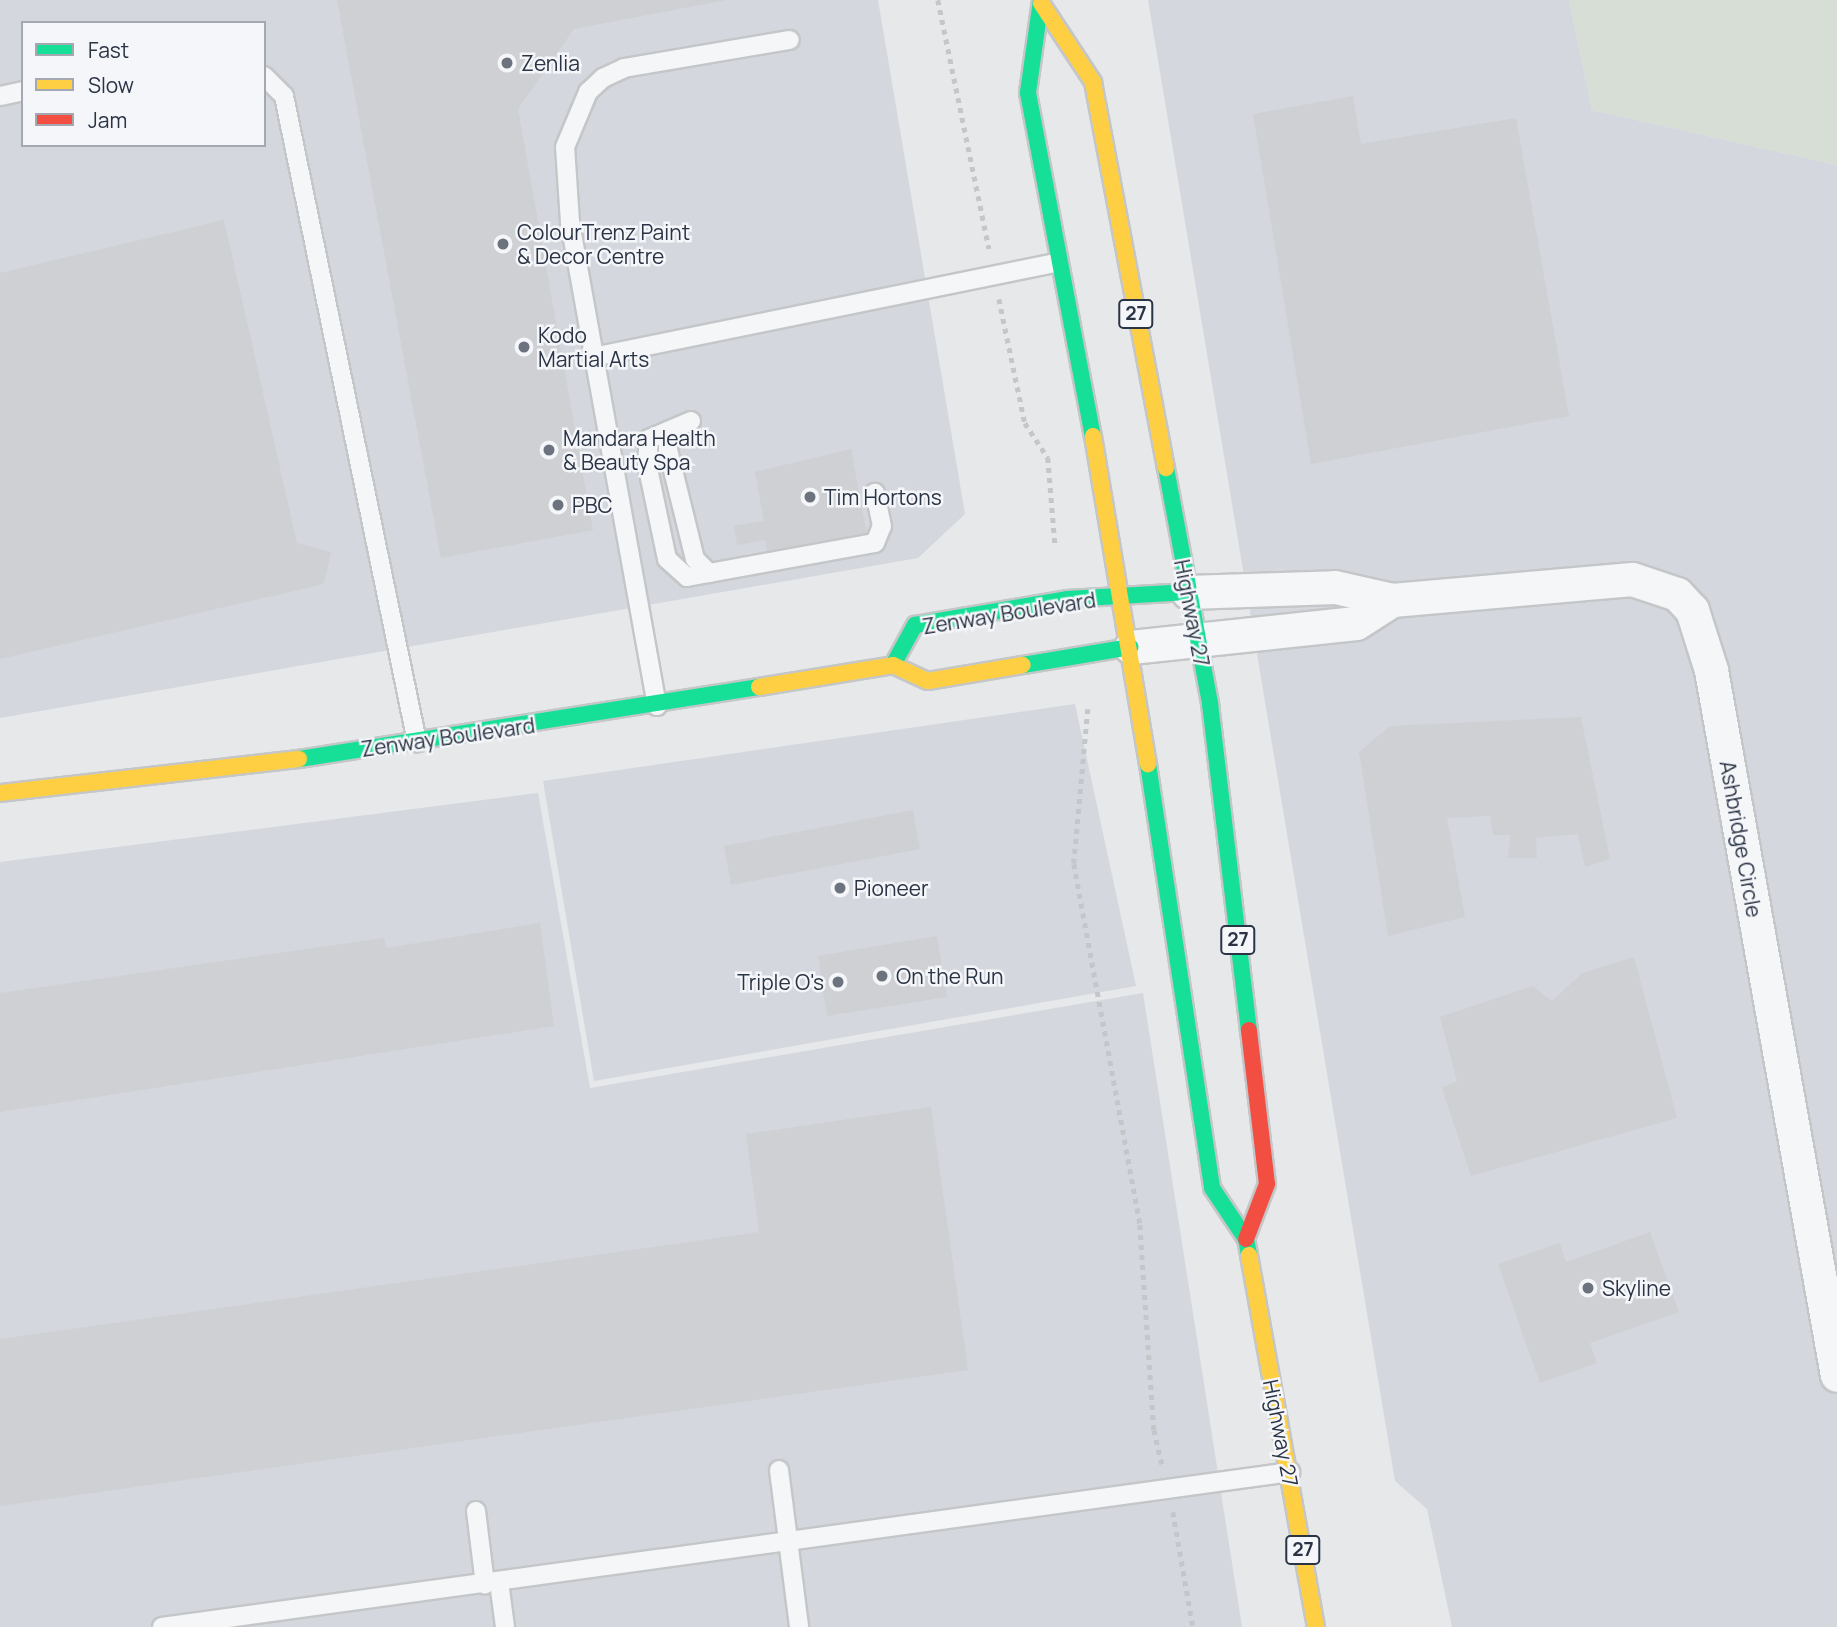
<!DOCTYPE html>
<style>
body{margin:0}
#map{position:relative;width:1837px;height:1627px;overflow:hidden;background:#e6e8ea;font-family:Manrope,sans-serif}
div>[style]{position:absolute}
.built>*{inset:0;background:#d4d7dd}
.green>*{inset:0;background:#d6ded6}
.building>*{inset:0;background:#ced0d3}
.path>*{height:4.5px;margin-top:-2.25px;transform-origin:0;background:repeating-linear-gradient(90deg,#c5c6ca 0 5px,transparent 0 10px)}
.roads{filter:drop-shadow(2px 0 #c4c6c8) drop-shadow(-2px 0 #c4c6c8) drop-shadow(0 2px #c4c6c8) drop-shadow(0 -2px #c4c6c8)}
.lane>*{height:18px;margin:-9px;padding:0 9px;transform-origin:9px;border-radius:9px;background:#f5f6f7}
.street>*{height:33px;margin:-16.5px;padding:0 16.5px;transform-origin:16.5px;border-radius:16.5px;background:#f5f6f7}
.fast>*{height:16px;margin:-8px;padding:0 8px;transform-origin:8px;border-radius:8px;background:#16e098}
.slow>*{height:16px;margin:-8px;padding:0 8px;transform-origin:8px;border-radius:8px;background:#ffcf43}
.jam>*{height:16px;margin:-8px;padding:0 8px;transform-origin:8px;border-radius:8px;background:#f24e42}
.dots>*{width:19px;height:19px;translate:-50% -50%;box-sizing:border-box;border:4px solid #f4f6f9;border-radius:50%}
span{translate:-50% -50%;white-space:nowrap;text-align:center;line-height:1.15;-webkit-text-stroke:5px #f4f6f9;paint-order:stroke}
.shield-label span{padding:2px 5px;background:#f4f6f9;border:2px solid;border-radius:5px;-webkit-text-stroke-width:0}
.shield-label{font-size:19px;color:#2b3445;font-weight:700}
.poi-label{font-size:21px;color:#2b3445}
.left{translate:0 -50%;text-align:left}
.right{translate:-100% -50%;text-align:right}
.street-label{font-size:21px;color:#2b3445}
.legend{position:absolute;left:21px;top:21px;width:245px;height:126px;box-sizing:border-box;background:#f4f6f9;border:2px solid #a4a8b1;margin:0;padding:9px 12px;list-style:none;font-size:21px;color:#2b3445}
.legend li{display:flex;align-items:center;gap:14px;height:35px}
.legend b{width:35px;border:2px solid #a4a8b1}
</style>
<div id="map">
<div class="built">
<i style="clip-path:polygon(evenodd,0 0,878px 0,965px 514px,918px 558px,0 718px,0 0,23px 23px,264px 23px,264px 145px,23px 145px,23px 23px)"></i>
<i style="clip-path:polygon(1148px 0,1569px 0,1592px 110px,1837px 165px,1837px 1627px,1452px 1627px,1427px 1509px,1395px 1481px)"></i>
<i style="clip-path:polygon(1075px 704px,1136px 986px,594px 1081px,543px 781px)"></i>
<i style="clip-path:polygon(538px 793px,590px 1088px,1143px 993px,1242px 1627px,0 1627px,0 862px)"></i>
</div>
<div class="green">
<i style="clip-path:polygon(1569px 0,1837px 0,1837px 165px,1592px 110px)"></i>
</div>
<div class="building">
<i style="clip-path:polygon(337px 0,726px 0,574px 29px,518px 109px,593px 530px,441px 558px)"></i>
<i style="clip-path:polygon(1353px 96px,1361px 144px,1516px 118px,1569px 416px,1311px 464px,1253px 114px)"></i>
<i style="clip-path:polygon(224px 220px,297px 543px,331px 552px,324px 584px,0 659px,0 273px)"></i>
<i style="clip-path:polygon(851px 449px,867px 534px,767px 552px,765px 540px,737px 545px,734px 526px,764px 521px,755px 472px)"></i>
<i style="clip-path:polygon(1581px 717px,1610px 859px,1585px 867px,1578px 834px,1536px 838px,1537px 858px,1508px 858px,1510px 835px,1493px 835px,1490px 816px,1447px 818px,1465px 917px,1388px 936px,1359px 752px,1390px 726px)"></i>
<i style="clip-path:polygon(913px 810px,920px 849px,731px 885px,724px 846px)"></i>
<i style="clip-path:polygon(540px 923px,554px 1026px,0 1112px,0 993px,384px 938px,386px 948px)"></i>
<i style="clip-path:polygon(937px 936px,947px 997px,827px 1016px,818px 956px)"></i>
<i style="clip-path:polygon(1634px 957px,1677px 1118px,1471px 1176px,1442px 1088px,1457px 1081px,1440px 1017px,1533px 986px,1552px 1001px,1582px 973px)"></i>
<i style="clip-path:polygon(931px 1107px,968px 1370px,0 1506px,0 1339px,759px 1232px,746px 1134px)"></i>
<i style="clip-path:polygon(1650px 1232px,1679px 1312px,1590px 1343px,1597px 1363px,1540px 1383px,1498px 1264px,1560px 1243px,1566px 1262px)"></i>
</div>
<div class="path">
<i style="left:938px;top:0;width:254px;rotate:78.4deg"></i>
<i style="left:999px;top:299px;width:127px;rotate:78.2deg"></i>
<i style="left:1025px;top:423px;width:42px;rotate:56.7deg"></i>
<i style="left:1048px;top:458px;width:86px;rotate:85.3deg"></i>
<i style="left:1088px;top:709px;width:156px;rotate:95.2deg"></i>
<i style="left:1074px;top:864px;width:367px;rotate:79.6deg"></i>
<i style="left:1140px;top:1225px;width:205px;rotate:86.1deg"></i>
<i style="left:1154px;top:1430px;width:37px;rotate:77deg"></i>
<i style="left:1173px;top:1512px;width:117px;rotate:80.1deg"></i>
</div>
<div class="roads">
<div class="lane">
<i style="left:264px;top:76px;width:28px;rotate:45deg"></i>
<i style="left:284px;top:96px;width:660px;rotate:78.37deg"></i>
<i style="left:0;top:96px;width:24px;rotate:-12deg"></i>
<i style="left:593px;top:357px;width:475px;rotate:-11.5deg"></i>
<i style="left:691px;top:421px;width:46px;rotate:156.8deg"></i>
<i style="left:649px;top:439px;width:25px;rotate:95deg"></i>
<i style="left:647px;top:464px;width:97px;rotate:78.1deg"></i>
<i style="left:667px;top:559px;width:27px;rotate:42deg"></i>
<i style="left:687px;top:577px;width:191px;rotate:-10.3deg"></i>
<i style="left:875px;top:543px;width:18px;rotate:-68deg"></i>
<i style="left:882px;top:526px;width:34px;rotate:-102deg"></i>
<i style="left:668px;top:431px;width:19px;rotate:90deg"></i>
<i style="left:668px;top:450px;width:112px;rotate:76.1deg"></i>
<i style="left:695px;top:559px;width:20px;rotate:45deg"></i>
<i style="left:657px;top:706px;width:492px;rotate:-100.2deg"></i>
<i style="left:570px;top:222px;width:75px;rotate:-93.8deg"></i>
<i style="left:565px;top:147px;width:60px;rotate:-67.3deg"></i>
<i style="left:588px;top:92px;width:21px;rotate:-43deg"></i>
<i style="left:603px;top:78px;width:23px;rotate:-25deg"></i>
<i style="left:624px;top:68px;width:168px;rotate:-9.6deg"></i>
<i style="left:779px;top:1470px;width:158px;rotate:82.7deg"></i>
<i style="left:476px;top:1511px;width:74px;rotate:83deg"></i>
<i style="left:499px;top:1582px;width:45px;rotate:82.4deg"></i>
<i style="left:162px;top:1627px;width:1139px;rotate:-7.82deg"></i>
</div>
<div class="street">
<i style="left:1188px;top:592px;width:147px;rotate:-1.9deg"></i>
<i style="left:1335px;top:587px;width:58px;rotate:12.8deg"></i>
<i style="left:1392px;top:600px;width:241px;rotate:-5deg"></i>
<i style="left:1632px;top:579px;width:47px;rotate:18.4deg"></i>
<i style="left:1677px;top:594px;width:22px;rotate:47deg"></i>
<i style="left:1692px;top:610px;width:63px;rotate:72.4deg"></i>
<i style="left:1711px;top:670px;width:716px;rotate:79.87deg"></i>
<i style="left:1131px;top:647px;width:226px;rotate:-6.1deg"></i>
<i style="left:1356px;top:623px;width:43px;rotate:-32.6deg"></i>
</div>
<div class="fast">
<i style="left:1041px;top:0;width:94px;rotate:98deg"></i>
<i style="left:1028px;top:93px;width:349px;rotate:79.3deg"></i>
<i style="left:1166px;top:468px;width:240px;rotate:79.4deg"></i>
<i style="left:1210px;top:704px;width:328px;rotate:83.2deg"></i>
<i style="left:893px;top:665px;width:46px;rotate:-61.2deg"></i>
<i style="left:915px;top:625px;width:154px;rotate:-9.7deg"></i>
<i style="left:1067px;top:599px;width:121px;rotate:-3.3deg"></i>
<i style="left:1023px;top:665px;width:109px;rotate:-9.5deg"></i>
<i style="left:299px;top:759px;width:466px;rotate:-8.9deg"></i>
<i style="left:1148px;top:764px;width:429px;rotate:81.4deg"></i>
<i style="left:1212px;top:1188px;width:61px;rotate:56.3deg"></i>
<i style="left:1246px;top:1239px;width:16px;rotate:79deg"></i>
</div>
<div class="slow">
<i style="left:1041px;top:3px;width:95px;rotate:56.6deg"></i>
<i style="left:1093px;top:82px;width:393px;rotate:79.3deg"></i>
<i style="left:1093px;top:436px;width:333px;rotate:80.5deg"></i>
<i style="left:759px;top:687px;width:136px;rotate:-9.3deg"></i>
<i style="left:893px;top:665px;width:38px;rotate:25deg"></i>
<i style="left:928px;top:681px;width:96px;rotate:-9.6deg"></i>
<i style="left:0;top:793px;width:301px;rotate:-6.5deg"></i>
<i style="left:1249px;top:1255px;width:378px;rotate:79.8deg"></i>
</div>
<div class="jam">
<i style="left:1246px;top:1239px;width:59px;rotate:-69.1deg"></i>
<i style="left:1267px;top:1184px;width:155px;rotate:-96.7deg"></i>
</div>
</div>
<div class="dots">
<i style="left:507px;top:63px;background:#6c737f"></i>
<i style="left:503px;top:244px;background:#6c737f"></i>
<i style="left:524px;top:347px;background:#6c737f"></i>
<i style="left:549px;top:450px;background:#6c737f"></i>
<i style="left:810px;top:497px;background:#6c737f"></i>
<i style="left:558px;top:505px;background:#6c737f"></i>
<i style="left:840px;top:888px;background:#6c737f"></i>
<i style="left:882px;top:976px;background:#6c737f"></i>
<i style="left:838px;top:982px;background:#6c737f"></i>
<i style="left:1588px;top:1288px;background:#6c737f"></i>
</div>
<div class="shield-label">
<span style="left:1136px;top:314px">27</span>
<span style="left:1238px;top:940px">27</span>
<span style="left:1303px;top:1550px">27</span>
</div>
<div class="poi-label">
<span class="left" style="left:521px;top:63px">Zenlia</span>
<span class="left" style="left:517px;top:244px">ColourTrenz Paint<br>&amp; Decor Centre</span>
<span class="left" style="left:538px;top:347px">Kodo<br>Martial Arts</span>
<span class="left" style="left:563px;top:450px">Mandara Health<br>&amp; Beauty Spa</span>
<span class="left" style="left:824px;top:497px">Tim Hortons</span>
<span class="left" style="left:572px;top:505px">PBC</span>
<span class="left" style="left:854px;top:888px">Pioneer</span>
<span class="left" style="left:896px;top:976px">On the Run</span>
<span class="right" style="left:824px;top:982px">Triple O's</span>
<span class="left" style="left:1602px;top:1288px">Skyline</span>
</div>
<div class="street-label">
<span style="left:1009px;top:613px;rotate:-9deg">Zenway Boulevard</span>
<span style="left:1192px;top:613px;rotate:79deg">Highway 27</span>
<span style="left:448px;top:737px;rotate:-8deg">Zenway Boulevard</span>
<span style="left:1741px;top:839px;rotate:80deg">Ashbridge Circle</span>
<span style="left:1281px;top:1433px;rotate:79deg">Highway 27</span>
</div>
<ul class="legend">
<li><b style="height:9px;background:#16e098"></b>Fast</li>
<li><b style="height:9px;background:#ffcf43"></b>Slow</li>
<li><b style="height:9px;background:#f24e42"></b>Jam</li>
</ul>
</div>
